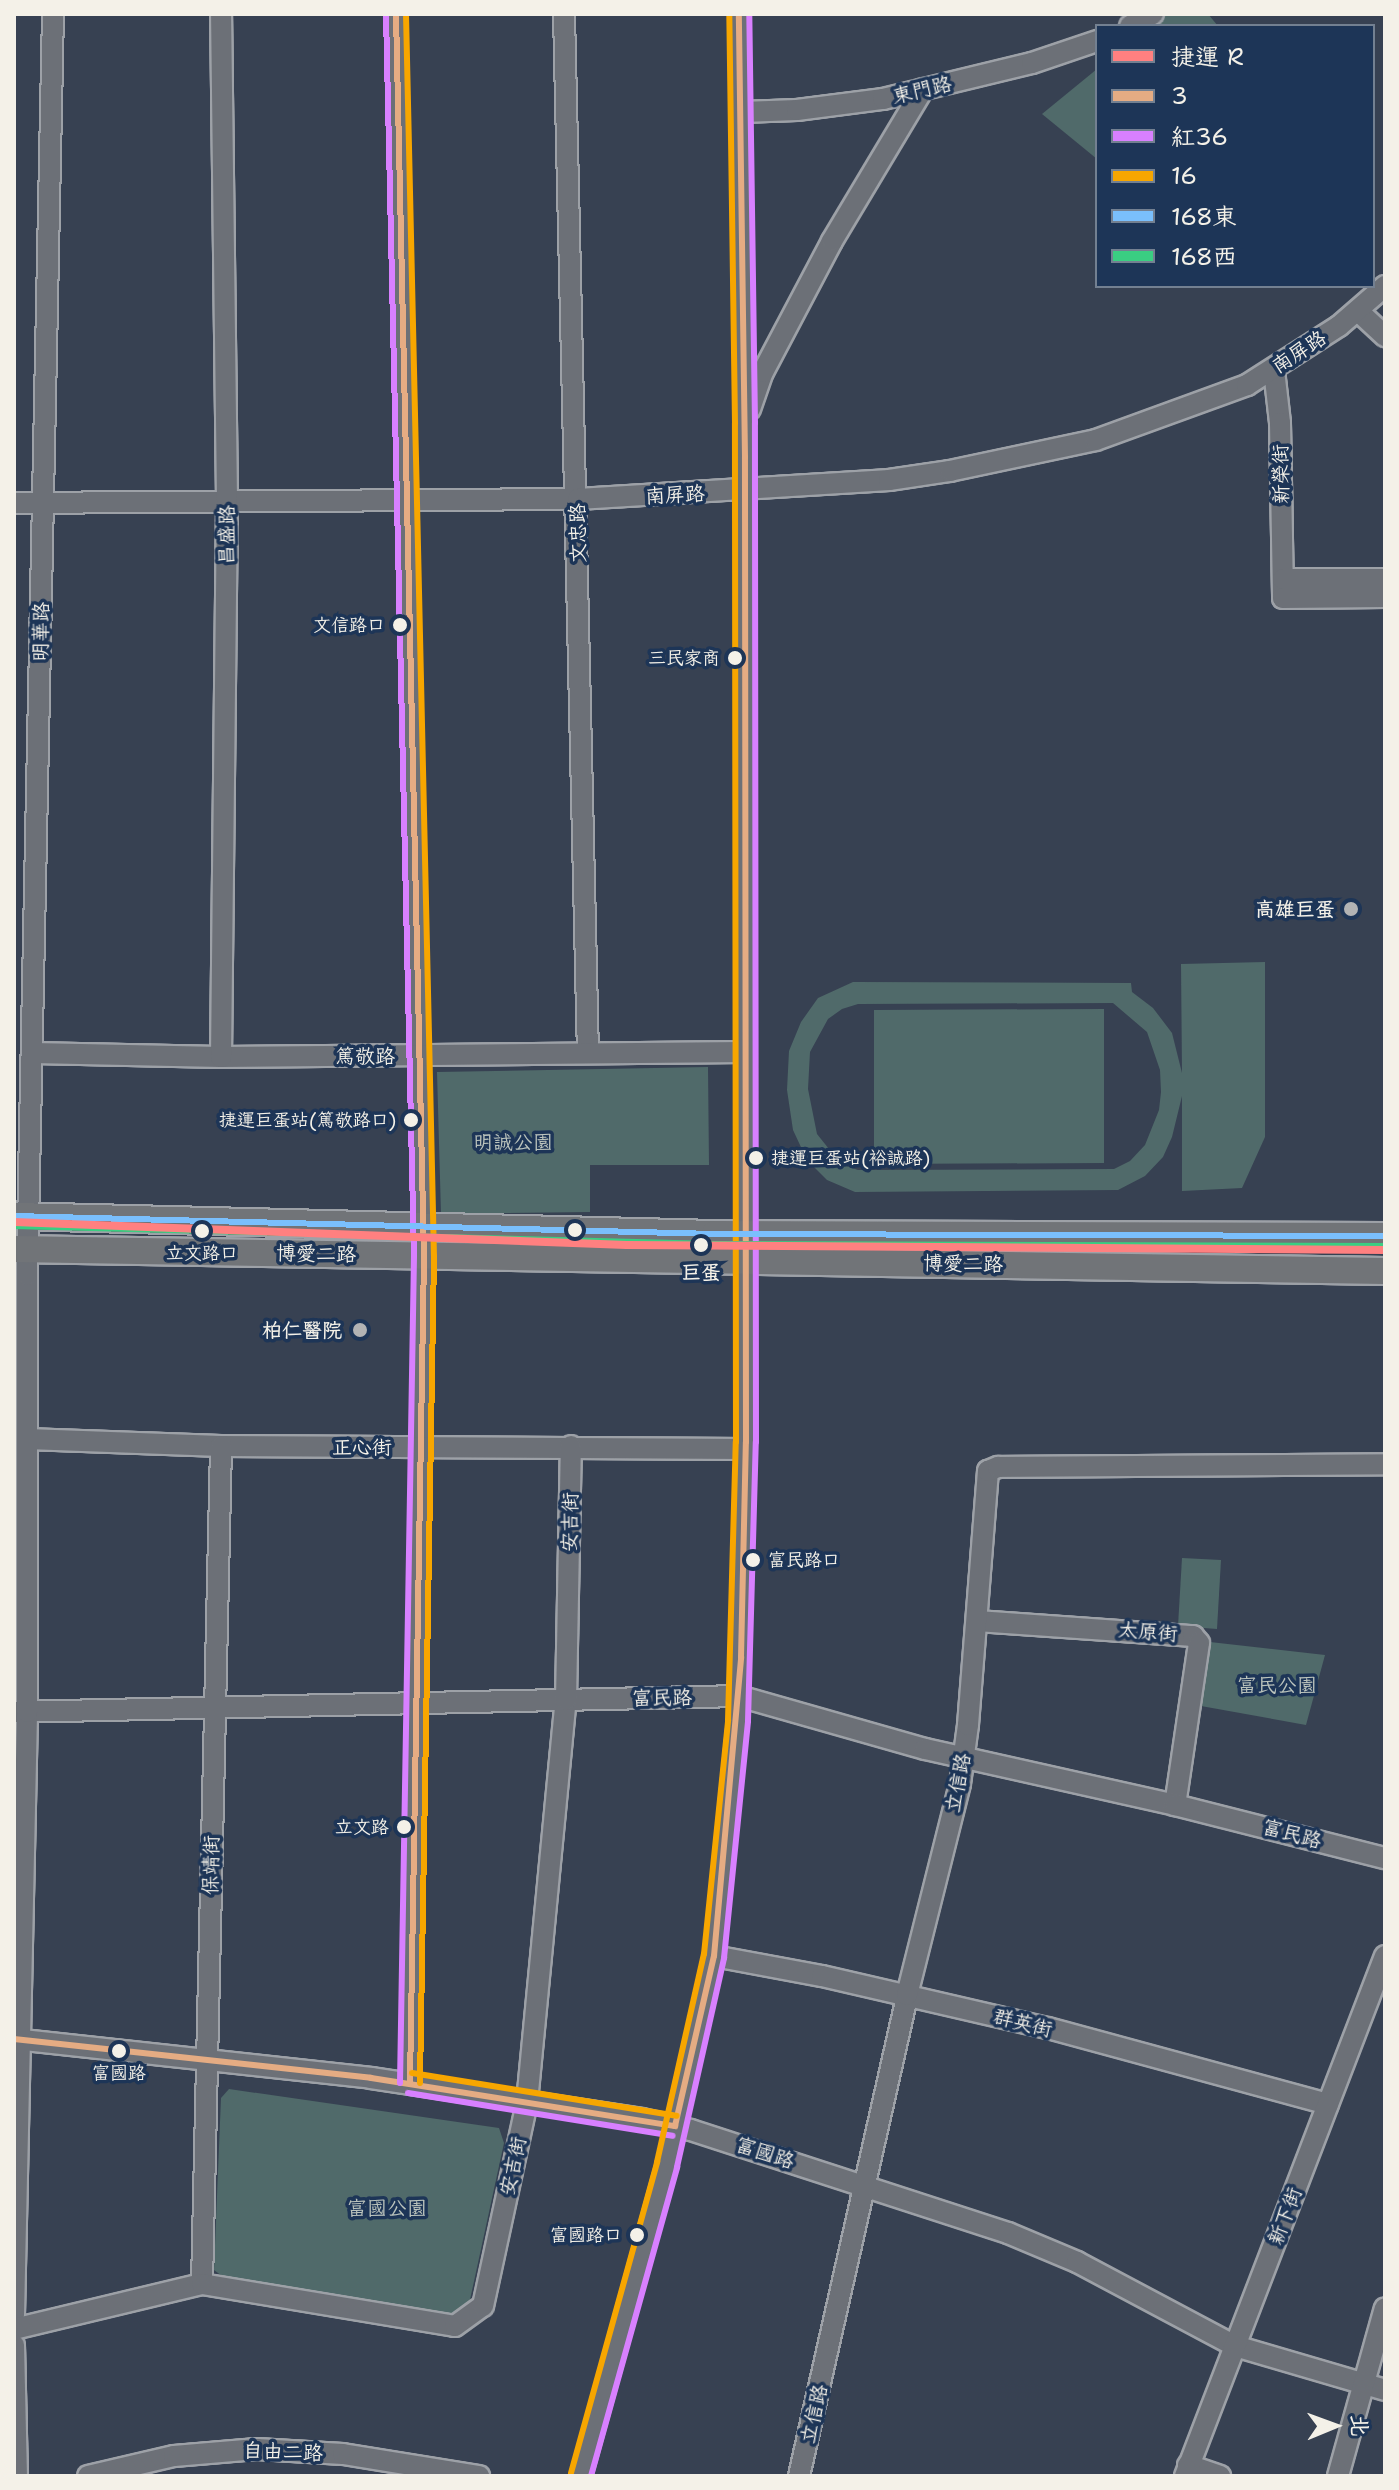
<!DOCTYPE html>
<meta charset="utf-8">
<style>
body{margin:0}
#map{position:relative;width:1399px;height:2490px;overflow:hidden;background:#374152;font-family:"Shantell Sans","LXGW WenKai TC",sans-serif}
div>[style]{position:absolute}
.green>*{inset:0;background:#506a6a}
.roads{filter:drop-shadow(2px 0 #9da1a7) drop-shadow(-2px 0 #9da1a7) drop-shadow(0 2px #9da1a7) drop-shadow(0 -2px #9da1a7)}
.minor>*{height:20px;margin:-10px;padding:0 10px;transform-origin:10px;border-radius:10px;background:#6c7077}
.major>*{height:26px;margin:-13px;padding:0 13px;transform-origin:13px;border-radius:13px;background:#717478}
.bus-1>*{height:6px;margin:-3px;padding:0 3px;transform-origin:3px;border-radius:3px;background:#e5ac83}
.bus-2>*{height:6px;margin:-3px;padding:0 3px;transform-origin:3px;border-radius:3px;background:#d880ff}
.bus-3>*{height:6px;margin:-3px;padding:0 3px;transform-origin:3px;border-radius:3px;background:#f7a600}
.bus-4>*{height:6px;margin:-3px;padding:0 3px;transform-origin:3px;border-radius:3px;background:#7abffc}
.bus-5>*{height:6px;margin:-3px;padding:0 3px;transform-origin:3px;border-radius:3px;background:#3ace82}
.metro-1>*{height:8px;margin:-4px;padding:0 4px;transform-origin:4px;border-radius:4px;background:#ff8080}
.dots>*{width:22px;height:22px;translate:-50% -50%;box-sizing:border-box;border:4px solid #1d3557;border-radius:50%}
span{translate:-50% -50%;white-space:nowrap;text-align:center;line-height:1.15;-webkit-text-stroke:7px #1d3557;paint-order:stroke}
.bus-label{font-size:18px;color:#f4f1e8}
.right{translate:-100% -50%;text-align:right}
.left{translate:0 -50%;text-align:left}
.street-label{font-size:20px;color:#f4f1e8}
.poi-label{font-size:20px;color:#f4f1e8;font-weight:700}
.park-label{font-size:20px;color:#bcc4bd}
.stop-label{font-size:20px;color:#f4f1e8;font-weight:700}
.frame{position:absolute;inset:0;border:16px solid #f4f1e8;pointer-events:none}
.legend{position:absolute;left:1095px;top:24px;width:280px;height:264px;box-sizing:border-box;background:#1d3557;border:2px solid #738091;margin:0;padding:10px 14px;list-style:none;font-size:24px;color:#f4f1e8}
.legend li{display:flex;align-items:center;gap:16px;height:40px}
.legend b{width:40px;border:2px solid #738091}
.north{position:absolute;left:1295px;top:2386px;width:80px;height:80px;-webkit-text-stroke:6px #1d3557;paint-order:stroke;rotate:89deg;font-size:22px;font-weight:700;line-height:32px;text-align:center;color:#f4f1e8}
.north::after{content:'';display:block;margin:auto;width:28px;height:36px;background:#f4f1e8;clip-path:polygon(50% 0,100% 100%,50% 72%,0 100%)}
</style>
<div id="map">
<div class="green">
<i style="clip-path:polygon(1167px 14px,1208px 14px,1218px 26px,1143px 26px)"></i>
<i style="clip-path:polygon(1097px 69px,1097px 159px,1042px 114px)"></i>
<i style="clip-path:polygon(evenodd,1265px 962px,1265px 1137px,1242px 1188px,1182px 1191px,1182px 1096px,1172px 1137px,1163px 1157px,1145px 1176px,1118px 1190px,855px 1192px,827px 1180px,807px 1160px,793px 1130px,787px 1090px,789px 1051px,801px 1022px,818px 998px,853px 982px,1131px 983px,1132px 992px,1153px 1008px,1172px 1033px,1182px 1073px,1181px 964px,1265px 962px,1113px 1003px,1147px 1032px,1160px 1070px,1161px 1092px,1159px 1110px,1145px 1145px,1130px 1161px,1114px 1169px,858px 1170px,841px 1164px,817px 1134px,808px 1089px,810px 1052px,828px 1019px,842px 1009px,858px 1004px,1113px 1003px)"></i>
<i style="clip-path:polygon(1104px 1009px,1104px 1163px,874px 1164px,874px 1010px)"></i>
<i style="clip-path:polygon(708px 1067px,709px 1165px,590px 1165px,590px 1212px,441px 1214px,437px 1072px)"></i>
<i style="clip-path:polygon(1182px 1558px,1221px 1560px,1217px 1629px,1178px 1626px)"></i>
<i style="clip-path:polygon(1210px 1642px,1325px 1655px,1306px 1725px,1201px 1706px)"></i>
<i style="clip-path:polygon(229px 2089px,499px 2128px,504px 2143px,468px 2309px,456px 2315px,226px 2279px,214px 2270px,221px 2098px)"></i>
</div>
<div class="roads">
<div class="minor">
<i style="left:396px;top:14px;width:1242px;rotate:88.71deg"></i>
<i style="left:424px;top:1256px;width:827px;rotate:90.97deg"></i>
<i style="left:564px;top:14px;width:1038px;rotate:88.68deg"></i>
<i style="left:1130px;top:26px;width:26px;rotate:-28deg"></i>
<i style="left:742px;top:112px;width:55px;rotate:-2.1deg"></i>
<i style="left:797px;top:110px;width:87px;rotate:-7.3deg"></i>
<i style="left:883px;top:99px;width:153px;rotate:-13.6deg"></i>
<i style="left:1032px;top:63px;width:69px;rotate:-18.7deg"></i>
<i style="left:1358px;top:311px;width:37px;rotate:43deg"></i>
<i style="left:1274px;top:370px;width:53px;rotate:83.5deg"></i>
<i style="left:1280px;top:423px;width:175px;rotate:89deg"></i>
<i style="left:1283px;top:598px;width:102px;rotate:-0.6deg"></i>
<i style="left:750px;top:409px;width:39px;rotate:-71deg"></i>
<i style="left:763px;top:372px;width:148px;rotate:-62.2deg"></i>
<i style="left:832px;top:241px;width:177px;rotate:-59.1deg"></i>
<i style="left:14px;top:503px;width:564px;rotate:-0.41deg"></i>
<i style="left:578px;top:499px;width:312px;rotate:-3.5deg"></i>
<i style="left:889px;top:480px;width:62px;rotate:-8.4deg"></i>
<i style="left:950px;top:471px;width:149px;rotate:-12deg"></i>
<i style="left:1096px;top:440px;width:161px;rotate:-20deg"></i>
<i style="left:1247px;top:385px;width:109px;rotate:-32.7deg"></i>
<i style="left:1339px;top:326px;width:61px;rotate:-41deg"></i>
<i style="left:1283px;top:579px;width:102px"></i>
<i style="left:33px;top:1053px;width:188px;rotate:1.2deg"></i>
<i style="left:221px;top:1057px;width:524px;rotate:-0.55deg"></i>
<i style="left:221px;top:1057px;width:557px;rotate:-89.38deg"></i>
<i style="left:227px;top:500px;width:486px;rotate:-90.7deg"></i>
<i style="left:27px;top:1439px;width:194px;rotate:2.1deg"></i>
<i style="left:221px;top:1446px;width:525px;rotate:0.33deg"></i>
<i style="left:977px;top:1621px;width:217px;rotate:4deg"></i>
<i style="left:1193px;top:1636px;width:9px;rotate:49deg"></i>
<i style="left:1199px;top:1643px;width:164px;rotate:98.4deg"></i>
<i style="left:14px;top:1712px;width:725px;rotate:-1.26deg"></i>
<i style="left:739px;top:1696px;width:193px;rotate:15.9deg"></i>
<i style="left:925px;top:1749px;width:256px;rotate:12.6deg"></i>
<i style="left:1175px;top:1805px;width:217px;rotate:14.2deg"></i>
<i style="left:714px;top:1956px;width:110px;rotate:10.5deg"></i>
<i style="left:822px;top:1976px;width:232px;rotate:13deg"></i>
<i style="left:1048px;top:2028px;width:290px;rotate:15.2deg"></i>
<i style="left:14px;top:2039px;width:359px;rotate:6.2deg"></i>
<i style="left:371px;top:2078px;width:274px;rotate:8.6deg"></i>
<i style="left:642px;top:2119px;width:50px;rotate:12.7deg"></i>
<i style="left:691px;top:2130px;width:333px;rotate:18deg"></i>
<i style="left:1008px;top:2233px;width:75px;rotate:22.8deg"></i>
<i style="left:1077px;top:2262px;width:179px;rotate:28deg"></i>
<i style="left:1235px;top:2346px;width:156px;rotate:16.3deg"></i>
<i style="left:202px;top:2284px;width:838px;rotate:-88.7deg"></i>
<i style="left:14px;top:2315px;width:603px;rotate:-88.76deg"></i>
<i style="left:27px;top:1712px;width:437px;rotate:-90deg"></i>
<i style="left:27px;top:1275px;width:1261px;rotate:-88.82deg"></i>
<i style="left:14px;top:2329px;width:193px;rotate:-13.5deg"></i>
<i style="left:202px;top:2284px;width:256px;rotate:9.4deg"></i>
<i style="left:455px;top:2326px;width:34px;rotate:-36deg"></i>
<i style="left:483px;top:2306px;width:209px;rotate:-77.8deg"></i>
<i style="left:527px;top:2102px;width:404px;rotate:-84.5deg"></i>
<i style="left:566px;top:1700px;width:254px;rotate:-88.9deg"></i>
<i style="left:14px;top:2345px;width:131px;rotate:88.7deg"></i>
<i style="left:1188px;top:2465px;width:34px;rotate:19deg"></i>
<i style="left:88px;top:2476px;width:88px;rotate:-13.1deg"></i>
<i style="left:174px;top:2456px;width:83px;rotate:-4.8deg"></i>
<i style="left:257px;top:2449px;width:86px;rotate:3.3deg"></i>
<i style="left:343px;top:2454px;width:138px;rotate:9.2deg"></i>
<i style="left:581px;top:2476px;width:324px;rotate:-74.6deg"></i>
<i style="left:667px;top:2164px;width:213px;rotate:-77.3deg"></i>
<i style="left:714px;top:1956px;width:236px;rotate:-84.2deg"></i>
<i style="left:738px;top:1721px;width:279px;rotate:-88.4deg"></i>
<i style="left:746px;top:1442px;width:1019px;rotate:-90.06deg"></i>
<i style="left:745px;top:423px;width:409px;rotate:-90.8deg"></i>
<i style="left:799px;top:2476px;width:493px;rotate:-77.3deg"></i>
<i style="left:907px;top:1995px;width:218px;rotate:-75.9deg"></i>
<i style="left:960px;top:1784px;width:60px;rotate:-82.3deg"></i>
<i style="left:968px;top:1725px;width:255px;rotate:-85.5deg"></i>
<i style="left:988px;top:1471px;width:11px;rotate:-22deg"></i>
<i style="left:998px;top:1467px;width:387px;rotate:-0.4deg"></i>
<i style="left:1185px;top:2476px;width:557px;rotate:-68.96deg"></i>
<i style="left:1338px;top:2476px;width:174px;rotate:-74.4deg"></i>
</div>
<div class="major">
<i style="left:14px;top:1216px;width:701px;rotate:1.47deg"></i>
<i style="left:715px;top:1234px;width:670px;rotate:0.17deg"></i>
<i style="left:14px;top:1249px;width:1371px;rotate:0.92deg"></i>
</div>
</div>
<div class="bus-1">
<i style="left:396px;top:14px;width:1242px;rotate:88.71deg"></i>
<i style="left:424px;top:1256px;width:827px;rotate:90.97deg"></i>
<i style="left:14px;top:2039px;width:359px;rotate:6.2deg"></i>
<i style="left:371px;top:2078px;width:308px;rotate:9deg"></i>
<i style="left:675px;top:2126px;width:174px;rotate:-77.1deg"></i>
<i style="left:714px;top:1956px;width:300px;rotate:-84.8deg"></i>
<i style="left:741px;top:1657px;width:215px;rotate:-88.7deg"></i>
<i style="left:746px;top:1442px;width:985px;rotate:-90.06deg"></i>
<i style="left:745px;top:457px;width:443px;rotate:-90.8deg"></i>
</div>
<div class="bus-2">
<i style="left:386px;top:14px;width:1242px;rotate:88.71deg"></i>
<i style="left:414px;top:1256px;width:827px;rotate:90.97deg"></i>
<i style="left:408px;top:2093px;width:268px;rotate:9.2deg"></i>
<i style="left:591px;top:2476px;width:321px;rotate:-74.4deg"></i>
<i style="left:677px;top:2167px;width:214px;rotate:-77.3deg"></i>
<i style="left:724px;top:1958px;width:238px;rotate:-84.2deg"></i>
<i style="left:748px;top:1721px;width:279px;rotate:-88.4deg"></i>
<i style="left:756px;top:1442px;width:1019px;rotate:-90.06deg"></i>
<i style="left:755px;top:423px;width:409px;rotate:-90.8deg"></i>
</div>
<div class="bus-3">
<i style="left:406px;top:14px;width:1242px;rotate:88.71deg"></i>
<i style="left:434px;top:1256px;width:827px;rotate:90.97deg"></i>
<i style="left:412px;top:2073px;width:268px;rotate:9.2deg"></i>
<i style="left:571px;top:2473px;width:323px;rotate:-74.5deg"></i>
<i style="left:657px;top:2162px;width:213px;rotate:-77.3deg"></i>
<i style="left:704px;top:1954px;width:235px;rotate:-84.1deg"></i>
<i style="left:728px;top:1720px;width:278px;rotate:-88.4deg"></i>
<i style="left:736px;top:1442px;width:1019px;rotate:-90.06deg"></i>
<i style="left:735px;top:423px;width:409px;rotate:-90.8deg"></i>
</div>
<div class="bus-4">
<i style="left:14px;top:1216px;width:701px;rotate:1.47deg"></i>
<i style="left:715px;top:1234px;width:670px;rotate:0.17deg"></i>
</div>
<div class="bus-5">
<i style="left:14px;top:1226px;width:701px;rotate:1.47deg"></i>
<i style="left:715px;top:1244px;width:670px;rotate:0.17deg"></i>
</div>
<div class="metro-1">
<i style="left:14px;top:1222px;width:613px;rotate:2.15deg"></i>
<i style="left:627px;top:1245px;width:758px;rotate:0.38deg"></i>
</div>
<div class="dots">
<i style="left:400px;top:625px;background:#f4f1e8"></i>
<i style="left:735px;top:658px;background:#f4f1e8"></i>
<i style="left:1351px;top:909px;background:#b2b3b4"></i>
<i style="left:411px;top:1120px;background:#f4f1e8"></i>
<i style="left:756px;top:1158px;background:#f4f1e8"></i>
<i style="left:575px;top:1230px;background:#f4f1e8"></i>
<i style="left:202px;top:1231px;background:#f4f1e8"></i>
<i style="left:701px;top:1245px;background:#f4f1e8"></i>
<i style="left:360px;top:1330px;background:#b2b3b4"></i>
<i style="left:753px;top:1560px;background:#f4f1e8"></i>
<i style="left:404px;top:1827px;background:#f4f1e8"></i>
<i style="left:119px;top:2051px;background:#f4f1e8"></i>
<i style="left:637px;top:2235px;background:#f4f1e8"></i>
</div>
<div class="bus-label">
<span class="right" style="left:385px;top:625px">文信路口</span>
<span class="right" style="left:720px;top:658px">三民家商</span>
<span class="right" style="left:396px;top:1120px">捷運巨蛋站(篤敬路口)</span>
<span class="left" style="left:771px;top:1158px">捷運巨蛋站(裕誠路)</span>
<span style="left:202px;top:1253px">立文路口</span>
<span class="left" style="left:768px;top:1560px">富民路口</span>
<span class="right" style="left:389px;top:1827px">立文路</span>
<span style="left:119px;top:2073px">富國路</span>
<span class="right" style="left:622px;top:2235px">富國路口</span>
</div>
<div class="street-label">
<span style="left:922px;top:90px;rotate:-13deg">東門路</span>
<span style="left:1299px;top:352px;rotate:-33deg">南屏路</span>
<span style="left:1281px;top:474px;rotate:-91deg">新榮街</span>
<span style="left:675px;top:495px;rotate:-3deg">南屏路</span>
<span style="left:578px;top:533px;rotate:-91deg">文忠路</span>
<span style="left:227px;top:535px;rotate:-90deg">昌盛路</span>
<span style="left:41px;top:632px;rotate:-89deg">明華路</span>
<span style="left:365px;top:1056px">篤敬路</span>
<span style="left:316px;top:1254px;rotate:1deg">博愛二路</span>
<span style="left:963px;top:1264px;rotate:1deg">博愛二路</span>
<span style="left:362px;top:1447px">正心街</span>
<span style="left:570px;top:1522px;rotate:-89deg">安吉街</span>
<span style="left:1148px;top:1632px;rotate:4deg">太原街</span>
<span style="left:662px;top:1698px;rotate:-1deg">富民路</span>
<span style="left:958px;top:1783px;rotate:-79deg">立信路</span>
<span style="left:1292px;top:1834px;rotate:15deg">富民路</span>
<span style="left:211px;top:1865px;rotate:-89deg">保靖街</span>
<span style="left:1023px;top:2023px;rotate:14deg">群英街</span>
<span style="left:765px;top:2153px;rotate:18deg">富國路</span>
<span style="left:513px;top:2166px;rotate:-78deg">安吉街</span>
<span style="left:1285px;top:2216px;rotate:-69deg">新下街</span>
<span style="left:814px;top:2414px;rotate:-77deg">立信路</span>
<span style="left:283px;top:2452px;rotate:2deg">自由二路</span>
</div>
<div class="poi-label">
<span class="right" style="left:1335px;top:909px">高雄巨蛋</span>
<span class="right" style="left:342px;top:1330px">柏仁醫院</span>
</div>
<div class="park-label">
<span style="left:513px;top:1142px">明誠公園</span>
<span style="left:1277px;top:1685px">富民公園</span>
<span style="left:387px;top:2208px">富國公園</span>
</div>
<div class="stop-label">
<span style="left:701px;top:1272px">巨蛋</span>
</div>
<div class="frame"></div>
<ul class="legend">
<li><b style="height:10px;background:#ff8080"></b>捷運 R</li>
<li><b style="height:10px;background:#e5ac83"></b>3</li>
<li><b style="height:10px;background:#d880ff"></b>紅36</li>
<li><b style="height:10px;background:#f7a600"></b>16</li>
<li><b style="height:10px;background:#7abffc"></b>168東</li>
<li><b style="height:10px;background:#3ace82"></b>168西</li>
</ul>
<div class="north">北</div>
</div>
